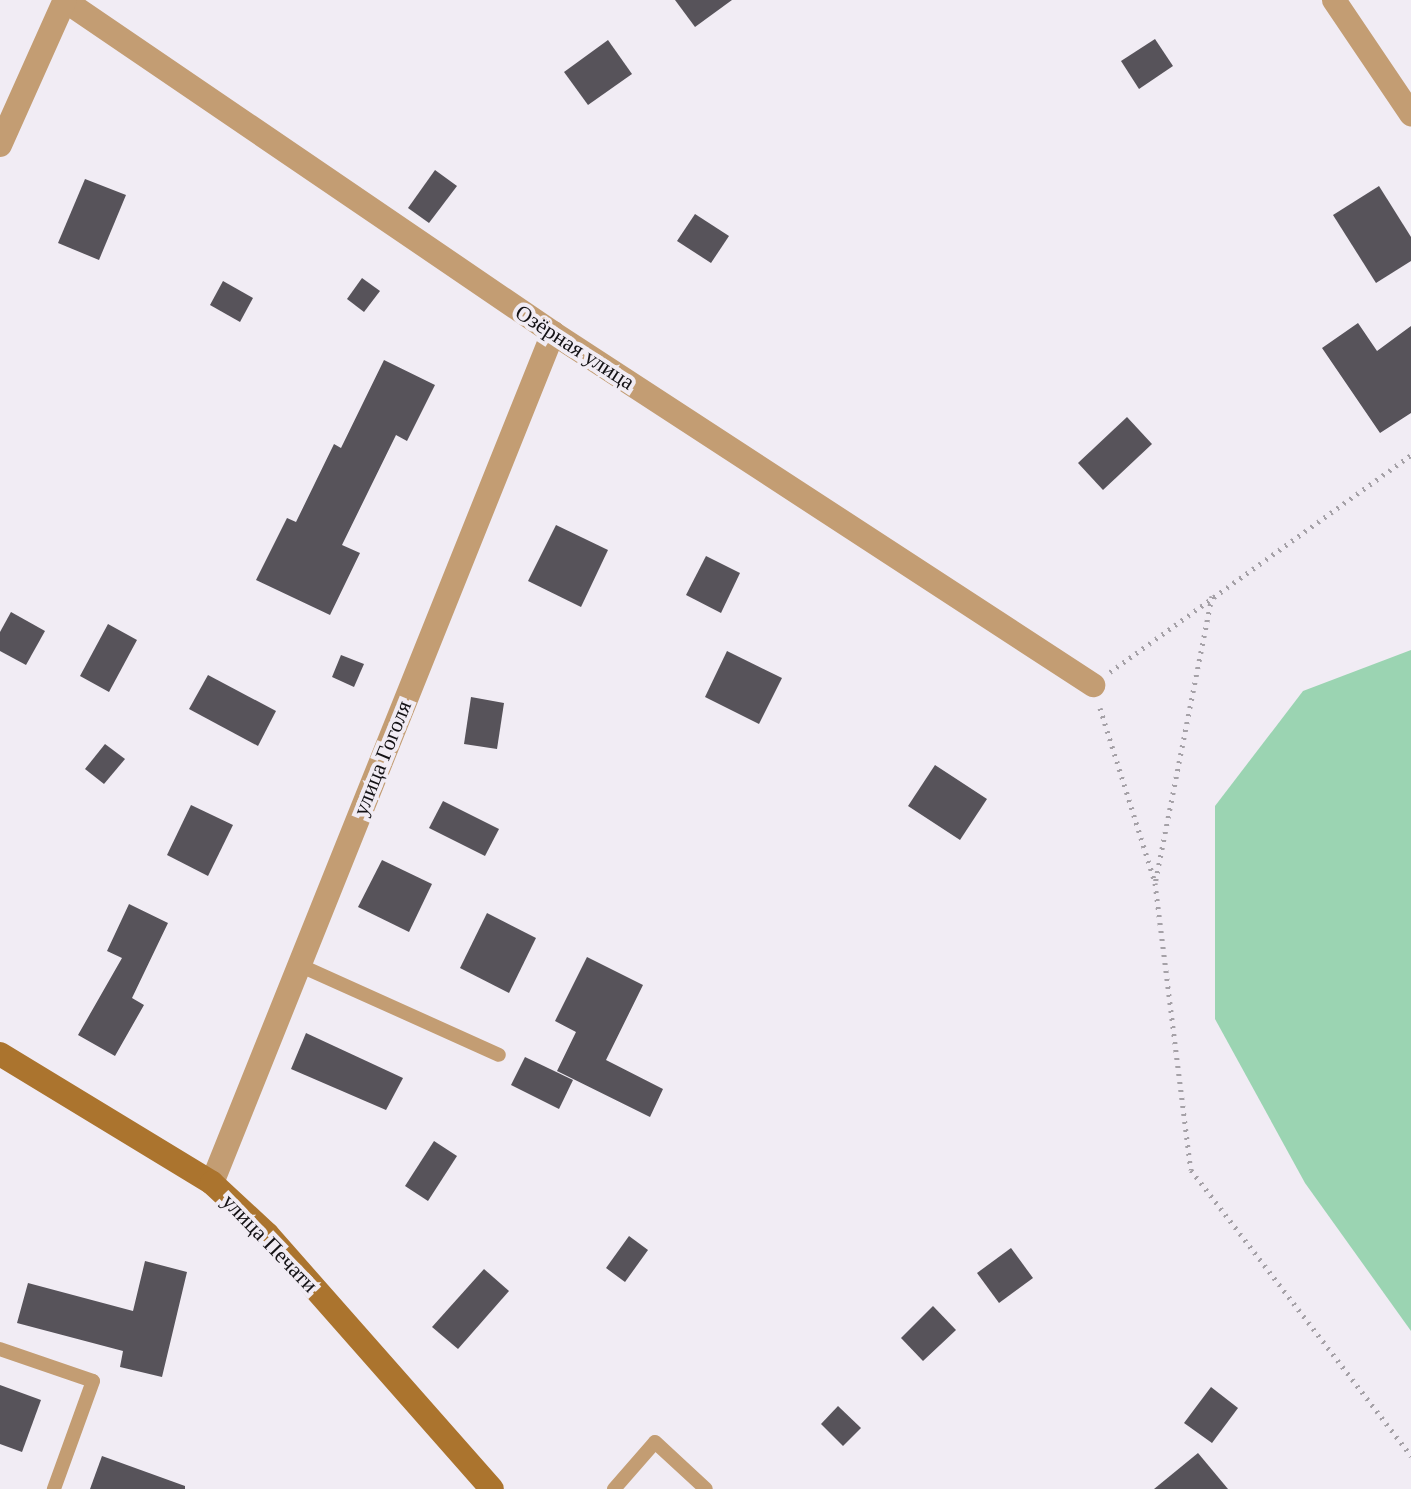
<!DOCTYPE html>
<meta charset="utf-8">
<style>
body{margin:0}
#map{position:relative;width:1411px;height:1489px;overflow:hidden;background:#f1ecf4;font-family:Georgia,serif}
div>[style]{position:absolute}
.green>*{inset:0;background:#9bd4b2}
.building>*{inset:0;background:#57535a}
.path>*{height:5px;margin-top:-2.5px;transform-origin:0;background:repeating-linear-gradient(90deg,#a5a1a7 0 2px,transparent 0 8px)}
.lane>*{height:14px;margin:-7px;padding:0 7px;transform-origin:7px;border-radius:7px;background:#c39d73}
.street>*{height:24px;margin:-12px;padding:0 12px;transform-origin:12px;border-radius:12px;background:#c39d73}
.secondary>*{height:24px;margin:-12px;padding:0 12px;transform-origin:12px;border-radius:12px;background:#ab742e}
span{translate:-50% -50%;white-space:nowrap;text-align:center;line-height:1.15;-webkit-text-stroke:8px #f1ecf4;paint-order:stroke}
.street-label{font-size:22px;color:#141215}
</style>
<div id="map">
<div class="green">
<i style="clip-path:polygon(1411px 650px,1411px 1331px,1305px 1183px,1215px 1019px,1215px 806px,1303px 691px)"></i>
</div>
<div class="building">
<i style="clip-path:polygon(675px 0,732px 0,695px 27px)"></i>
<i style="clip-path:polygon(1155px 39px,1173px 66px,1139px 89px,1121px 61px)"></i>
<i style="clip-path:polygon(608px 40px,632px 74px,588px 105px,564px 72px)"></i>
<i style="clip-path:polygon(435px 170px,457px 186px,429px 223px,408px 208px)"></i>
<i style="clip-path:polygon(85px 179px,126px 195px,99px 260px,58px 243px)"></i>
<i style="clip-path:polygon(1379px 186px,1411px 237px,1411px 261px,1376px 283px,1333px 215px)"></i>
<i style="clip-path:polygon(695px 214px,729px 236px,711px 263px,677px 241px)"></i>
<i style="clip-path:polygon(362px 278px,380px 291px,364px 312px,347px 299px)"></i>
<i style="clip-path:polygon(223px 281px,253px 298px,240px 322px,210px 305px)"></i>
<i style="clip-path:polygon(1358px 323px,1377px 351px,1411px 326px,1411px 413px,1380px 433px,1322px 348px)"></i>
<i style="clip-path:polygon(384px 360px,435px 385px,407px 441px,396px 435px,342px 545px,360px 553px,330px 615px,256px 580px,287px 518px,296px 522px,334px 444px,341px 448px)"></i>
<i style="clip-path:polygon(1127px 417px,1152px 444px,1103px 490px,1078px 463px)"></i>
<i style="clip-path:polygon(556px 525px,608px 550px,581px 607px,528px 581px)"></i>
<i style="clip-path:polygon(706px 556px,740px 573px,721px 613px,686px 595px)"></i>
<i style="clip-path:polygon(11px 612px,45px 631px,26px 665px,0 651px,0 632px)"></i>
<i style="clip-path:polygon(108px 624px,137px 640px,109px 692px,80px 676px)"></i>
<i style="clip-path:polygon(727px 651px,782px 678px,759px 724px,705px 697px)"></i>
<i style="clip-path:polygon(341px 655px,364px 664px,354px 687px,332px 677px)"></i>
<i style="clip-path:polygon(208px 675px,276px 711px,258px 746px,189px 709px)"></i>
<i style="clip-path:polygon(471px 697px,504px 703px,497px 749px,464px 744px)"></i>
<i style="clip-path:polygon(105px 744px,125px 759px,104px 784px,85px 769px)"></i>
<i style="clip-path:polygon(935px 765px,987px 799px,960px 840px,908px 806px)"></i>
<i style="clip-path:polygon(443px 801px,499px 829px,485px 856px,429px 828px)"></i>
<i style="clip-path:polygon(191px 805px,233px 825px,208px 876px,167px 855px)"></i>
<i style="clip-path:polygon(382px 860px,432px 884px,409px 932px,358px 907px)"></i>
<i style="clip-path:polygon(129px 904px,168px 923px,132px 998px,144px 1005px,115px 1056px,78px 1035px,122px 958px,107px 951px)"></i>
<i style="clip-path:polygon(487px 913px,536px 938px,509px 993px,460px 968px)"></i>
<i style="clip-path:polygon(587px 957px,643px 985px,606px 1060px,663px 1089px,650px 1117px,557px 1071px,576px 1032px,555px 1021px)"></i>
<i style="clip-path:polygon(306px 1033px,403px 1078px,386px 1110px,291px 1069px)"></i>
<i style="clip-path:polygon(525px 1057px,573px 1080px,559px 1109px,511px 1085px)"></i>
<i style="clip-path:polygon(434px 1141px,457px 1156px,428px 1201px,405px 1186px)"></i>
<i style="clip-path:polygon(629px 1236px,648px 1250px,625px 1282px,606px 1268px)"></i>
<i style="clip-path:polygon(1011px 1248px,1033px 1278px,999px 1303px,977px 1273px)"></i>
<i style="clip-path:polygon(145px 1261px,187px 1272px,162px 1377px,120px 1367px,123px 1351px,17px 1323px,28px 1283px,133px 1311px)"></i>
<i style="clip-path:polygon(484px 1269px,509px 1291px,458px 1349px,432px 1327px)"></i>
<i style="clip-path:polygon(933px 1306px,956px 1330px,923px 1361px,901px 1338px)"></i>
<i style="clip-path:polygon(0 1385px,41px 1400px,22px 1452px,0 1444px)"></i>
<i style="clip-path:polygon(1211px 1387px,1238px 1408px,1212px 1443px,1184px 1423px)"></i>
<i style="clip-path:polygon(838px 1406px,861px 1428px,843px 1446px,821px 1424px)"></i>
<i style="clip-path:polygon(1198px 1453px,1228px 1489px,1154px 1489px)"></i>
<i style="clip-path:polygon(102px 1456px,185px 1486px,185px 1489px,90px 1489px)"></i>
</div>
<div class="path">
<i style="left:1212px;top:596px;width:293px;rotate:101.2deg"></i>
<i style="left:1155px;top:883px;width:289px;rotate:82.9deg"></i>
<i style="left:1191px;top:1170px;width:361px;rotate:52.4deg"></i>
<i style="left:1110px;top:672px;width:371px;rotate:-35.8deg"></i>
<i style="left:1100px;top:708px;width:182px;rotate:72.5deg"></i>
</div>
<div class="lane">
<i style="left:299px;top:965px;width:219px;rotate:24.2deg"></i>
<i style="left:0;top:1349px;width:98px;rotate:19deg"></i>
<i style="left:93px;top:1381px;width:115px;rotate:109.9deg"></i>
<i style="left:614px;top:1489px;width:62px;rotate:-48.9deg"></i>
<i style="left:655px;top:1442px;width:69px;rotate:42.7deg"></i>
</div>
<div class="street">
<i style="left:64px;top:0;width:592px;rotate:34.25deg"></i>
<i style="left:553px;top:333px;width:645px;rotate:33.1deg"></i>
<i style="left:1334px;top:0;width:138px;rotate:56deg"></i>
<i style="left:0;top:145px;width:159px;rotate:-65.9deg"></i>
<i style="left:212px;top:1183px;width:916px;rotate:-68.14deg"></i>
</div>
<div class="secondary">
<i style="left:0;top:1054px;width:248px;rotate:31.3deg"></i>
<i style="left:212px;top:1183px;width:75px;rotate:42.8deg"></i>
<i style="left:267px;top:1234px;width:340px;rotate:48.6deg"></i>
</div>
<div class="street-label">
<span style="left:575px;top:347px;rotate:33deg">Озёрная улица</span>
<span style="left:382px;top:758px;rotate:-68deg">улица Гоголя</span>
<span style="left:270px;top:1243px;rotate:46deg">улица Печати</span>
</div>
</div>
